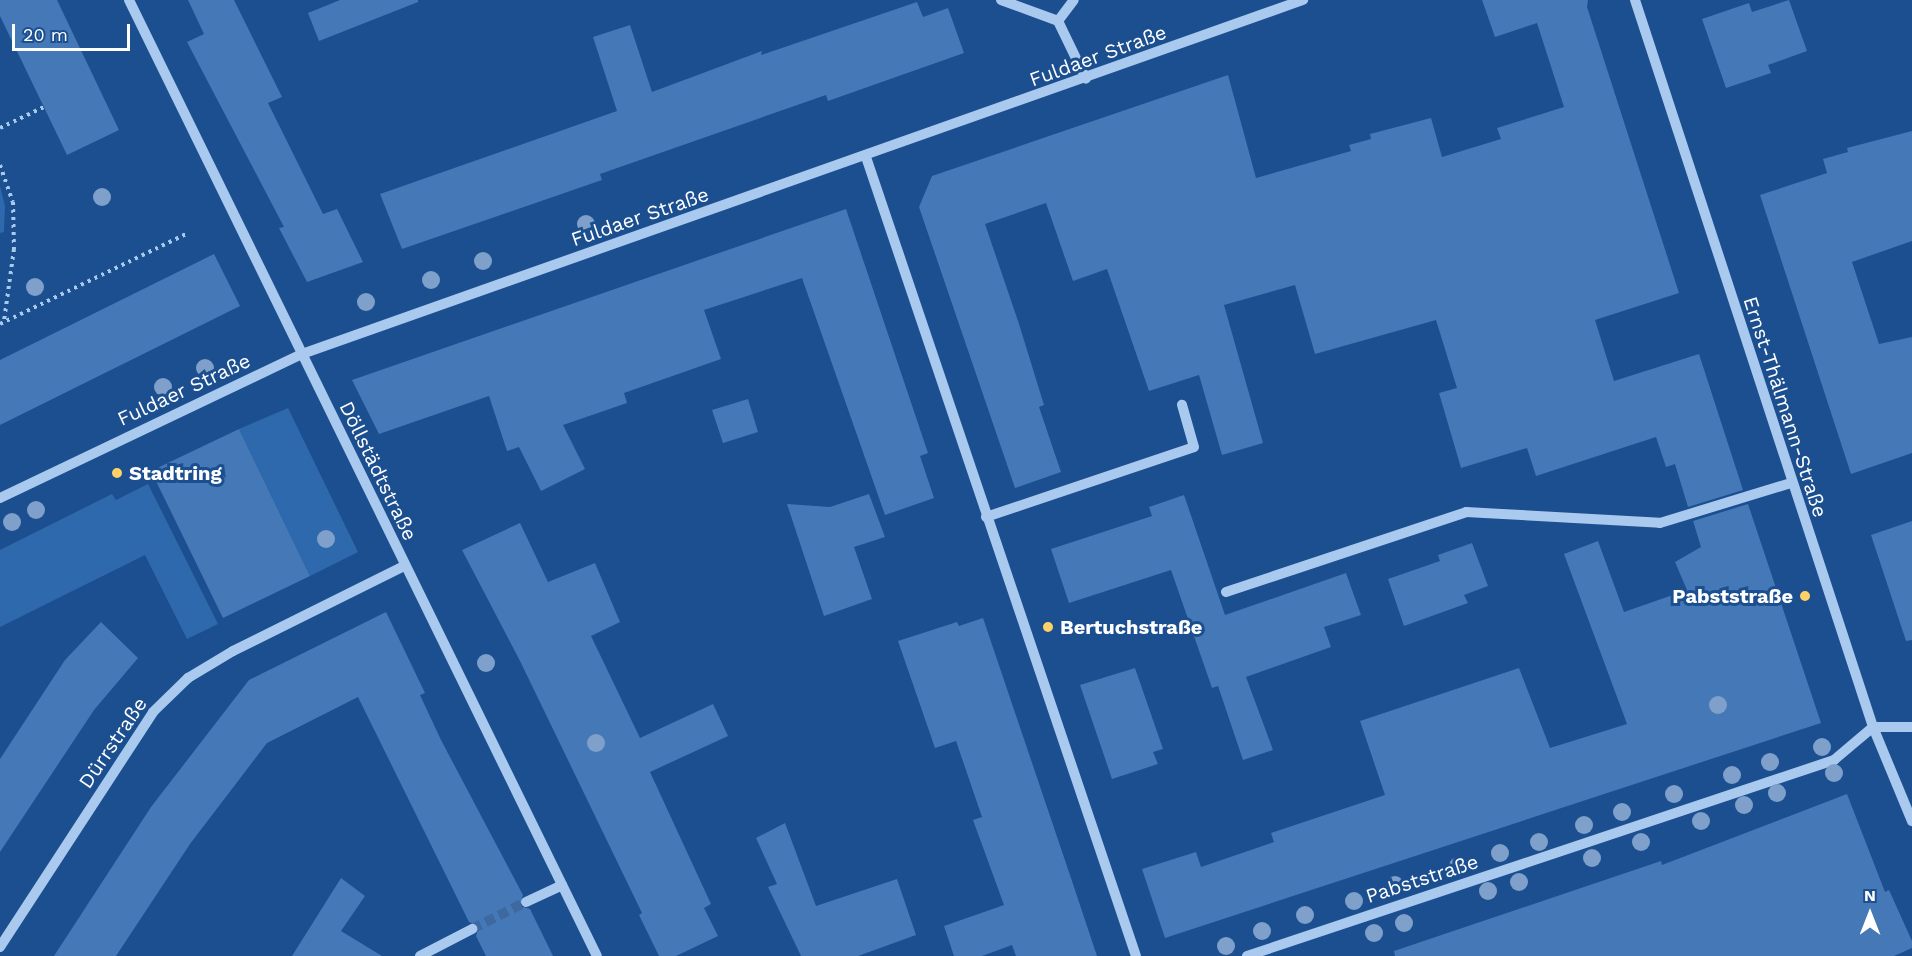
<!DOCTYPE html>
<meta charset="utf-8">
<style>
body{margin:0}
#map{position:relative;width:1912px;height:956px;overflow:hidden;background:#1b4f8f;font-family:"Work Sans",sans-serif}
div>[style]{position:absolute}
.green>*{inset:0;background:#2e69ad}
.building>*{inset:0;background:#4478b7}
.minor-tunnel>*{height:10px;margin-top:-5px;transform-origin:0;background:repeating-linear-gradient(90deg,#3d69a0 0 10px,transparent 0 15px)}
.path>*{height:4px;margin-top:-2px;transform-origin:0;background:repeating-linear-gradient(90deg,#a9c9ee 0 3px,transparent 0 7.5px)}
.minor>*{height:10px;margin:-5px;padding:0 5px;transform-origin:5px;border-radius:5px;background:#a9c9ee}
.trees>*{width:18px;height:18px;margin:-9px;border-radius:50%;background:#7ea0ca}
.dots>*{width:16px;height:16px;translate:-50% -50%;box-sizing:border-box;border:3px solid #1b4f8f;border-radius:50%}
span{translate:-50% -50%;white-space:nowrap;text-align:center;line-height:1.15;-webkit-text-stroke:6px #1b4f8f;paint-order:stroke}
.street-label{font-size:20px;color:#fff}
.poi-label{font-size:20px;color:#fff;font-weight:700}
.left{translate:0 -50%;text-align:left}
.right{translate:-100% -50%;text-align:right}
.north{position:absolute;left:1840px;top:884px;width:60px;height:60px;-webkit-text-stroke:4px #1b4f8f;paint-order:stroke;rotate:0deg;font-size:16px;font-weight:700;line-height:24px;text-align:center;color:#fff}
.north::after{content:'';display:block;margin:auto;width:21px;height:27px;background:#fff;clip-path:polygon(50% 0,100% 100%,50% 72%,0 100%)}
.scale{position:absolute;left:12px;top:24px;width:118px;height:27px;box-sizing:border-box;border:3px solid #fff;border-top:0;padding-left:8px;font-size:18px;line-height:21px;white-space:nowrap;color:#fff;-webkit-text-stroke:4px #1b4f8f;paint-order:stroke}
</style>
<div id="map">
<div class="green">
<i style="clip-path:polygon(0 186px,5px 206px,4px 232px,0 233px)"></i>
<i style="clip-path:polygon(288px 408px,358px 552px,310px 576px,239px 429px)"></i>
<i style="clip-path:polygon(148px 484px,218px 624px,187px 639px,145px 555px,0 627px,0 550px,112px 494px,116px 500px)"></i>
</div>
<div class="building">
<i style="clip-path:polygon(0 0,57px 0,119px 130px,67px 155px,0 16px)"></i>
<i style="clip-path:polygon(188px 0,234px 0,282px 97px,268px 103px,323px 214px,337px 209px,363px 262px,307px 282px,279px 228px,284px 227px,187px 42px,204px 34px)"></i>
<i style="clip-path:polygon(340px 0,418px 0,418px 2px,319px 41px,308px 13px)"></i>
<i style="clip-path:polygon(1482px 0,1588px 0,1587px 7px,1679px 293px,1595px 320px,1614px 381px,1699px 354px,1743px 490px,1688px 507px,1675px 464px,1666px 467px,1656px 437px,1536px 476px,1527px 448px,1461px 468px,1439px 393px,1457px 388px,1436px 320px,1315px 354px,1295px 285px,1224px 305px,1263px 443px,1222px 455px,1199px 375px,1149px 391px,1107px 269px,1073px 281px,1046px 203px,985px 224px,1019px 324px,1044px 405px,1039px 407px,1061px 472px,1015px 488px,919px 207px,932px 176px,1228px 75px,1256px 178px,1351px 151px,1349px 145px,1371px 139px,1370px 134px,1431px 118px,1442px 157px,1501px 139px,1497px 128px,1564px 107px,1537px 23px,1495px 37px)"></i>
<i style="clip-path:polygon(1789px 0,1807px 51px,1768px 65px,1771px 73px,1726px 88px,1702px 19px,1749px 3px,1752px 12px)"></i>
<i style="clip-path:polygon(917px 2px,923px 17px,948px 8px,964px 53px,828px 101px,826px 95px,600px 174px,602px 180px,402px 249px,380px 194px,617px 111px,593px 37px,630px 25px,652px 92px,762px 51px,761px 55px)"></i>
<i style="clip-path:polygon(1912px 131px,1912px 241px,1852px 262px,1879px 344px,1912px 337px,1912px 453px,1851px 474px,1760px 195px,1827px 173px,1823px 159px,1848px 152px,1847px 148px)"></i>
<i style="clip-path:polygon(846px 209px,928px 453px,920px 456px,934px 498px,885px 515px,802px 278px,704px 310px,721px 359px,624px 393px,627px 403px,563px 425px,585px 469px,541px 491px,519px 447px,507px 451px,489px 396px,379px 434px,352px 380px)"></i>
<i style="clip-path:polygon(214px 254px,240px 306px,0 425px,0 360px)"></i>
<i style="clip-path:polygon(748px 399px,758px 432px,723px 443px,712px 410px)"></i>
<i style="clip-path:polygon(239px 429px,310px 576px,223px 618px,151px 471px)"></i>
<i style="clip-path:polygon(869px 494px,885px 537px,854px 547px,872px 599px,824px 616px,787px 504px,830px 507px)"></i>
<i style="clip-path:polygon(1184px 495px,1225px 615px,1346px 573px,1361px 615px,1324px 627px,1331px 647px,1246px 677px,1273px 750px,1243px 760px,1218px 686px,1212px 688px,1171px 570px,1069px 603px,1051px 549px,1152px 516px,1149px 507px)"></i>
<i style="clip-path:polygon(1748px 504px,1821px 723px,1165px 938px,1142px 869px,1196px 852px,1201px 867px,1274px 842px,1271px 833px,1385px 795px,1360px 721px,1519px 668px,1550px 748px,1627px 724px,1564px 554px,1598px 541px,1624px 612px,1687px 590px,1675px 562px,1701px 547px,1693px 521px)"></i>
<i style="clip-path:polygon(1912px 521px,1912px 640px,1906px 641px,1871px 535px)"></i>
<i style="clip-path:polygon(520px 523px,548px 582px,595px 563px,620px 622px,591px 636px,640px 738px,713px 704px,728px 736px,650px 772px,711px 904px,704px 908px,718px 936px,676px 956px,659px 956px,639px 915px,642px 913px,520px 661px,462px 550px)"></i>
<i style="clip-path:polygon(1472px 543px,1488px 586px,1464px 595px,1468px 603px,1404px 626px,1388px 579px,1440px 561px,1438px 555px)"></i>
<i style="clip-path:polygon(386px 612px,425px 693px,420px 695px,441px 740px,523px 895px,520px 906px,530px 909px,553px 956px,486px 956px,476px 936px,479px 926px,469px 922px,358px 697px,267px 743px,190px 844px,116px 956px,54px 956px,151px 807px,249px 680px)"></i>
<i style="clip-path:polygon(983px 618px,1072px 881px,1097px 956px,1016px 956px,1012px 945px,982px 956px,954px 956px,944px 926px,1004px 905px,973px 820px,982px 817px,956px 741px,935px 748px,898px 641px,957px 622px,959px 626px)"></i>
<i style="clip-path:polygon(101px 622px,138px 658px,94px 710px,0 852px,0 759px,65px 660px)"></i>
<i style="clip-path:polygon(1135px 668px,1163px 749px,1153px 752px,1158px 764px,1112px 779px,1080px 685px)"></i>
<i style="clip-path:polygon(1847px 794px,1885px 892px,1889px 890px,1912px 941px,1912px 948px,1894px 956px,1395px 956px,1394px 951px,1661px 861px,1662px 865px)"></i>
<i style="clip-path:polygon(785px 823px,816px 906px,897px 879px,916px 935px,858px 956px,801px 956px,768px 887px,777px 884px,756px 838px)"></i>
<i style="clip-path:polygon(341px 878px,365px 896px,341px 931px,382px 956px,292px 956px)"></i>
</div>
<div class="minor-tunnel">
<i style="left:472px;top:929px;width:60px;rotate:-26.6deg"></i>
</div>
<div class="path">
<i style="left:0;top:128px;width:49px;rotate:-25.5deg"></i>
<i style="left:0;top:165px;width:39px;rotate:71deg"></i>
<i style="left:13px;top:202px;width:47px;rotate:88.8deg"></i>
<i style="left:14px;top:249px;width:73px;rotate:97.9deg"></i>
<i style="left:0;top:324px;width:207px;rotate:-25.8deg"></i>
</div>
<div class="minor">
<i style="left:129px;top:0;width:1064px;rotate:63.92deg"></i>
<i style="left:1001px;top:0;width:61px;rotate:20.2deg"></i>
<i style="left:1058px;top:21px;width:64px;rotate:64.2deg"></i>
<i style="left:1635px;top:0;width:765px;rotate:71.87deg"></i>
<i style="left:1873px;top:727px;width:102px;rotate:67.5deg"></i>
<i style="left:1058px;top:21px;width:26px;rotate:-53deg"></i>
<i style="left:866px;top:157px;width:843px;rotate:71.33deg"></i>
<i style="left:0;top:498px;width:335px;rotate:-25.5deg"></i>
<i style="left:302px;top:354px;width:1062px;rotate:-19.48deg"></i>
<i style="left:986px;top:517px;width:219px;rotate:-18.6deg"></i>
<i style="left:1194px;top:447px;width:44px;rotate:-105.9deg"></i>
<i style="left:1226px;top:592px;width:253px;rotate:-18.4deg"></i>
<i style="left:1466px;top:512px;width:194px;rotate:3.2deg"></i>
<i style="left:1660px;top:523px;width:137px;rotate:-17deg"></i>
<i style="left:526px;top:902px;width:40px;rotate:-25deg"></i>
<i style="left:0;top:947px;width:280px;rotate:-56.9deg"></i>
<i style="left:153px;top:712px;width:49px;rotate:-44.2deg"></i>
<i style="left:188px;top:678px;width:52px;rotate:-31deg"></i>
<i style="left:233px;top:651px;width:191px;rotate:-26.4deg"></i>
<i style="left:420px;top:956px;width:59px;rotate:-27.4deg"></i>
<i style="left:1247px;top:956px;width:619px;rotate:-18.46deg"></i>
<i style="left:1834px;top:760px;width:51px;rotate:-40.2deg"></i>
<i style="left:1873px;top:727px;width:39px"></i>
</div>
<div class="trees">
<i style="left:102px;top:197px"></i>
<i style="left:586px;top:224px"></i>
<i style="left:483px;top:261px"></i>
<i style="left:431px;top:280px"></i>
<i style="left:35px;top:287px"></i>
<i style="left:366px;top:302px"></i>
<i style="left:205px;top:368px"></i>
<i style="left:163px;top:387px"></i>
<i style="left:36px;top:510px"></i>
<i style="left:12px;top:522px"></i>
<i style="left:326px;top:539px"></i>
<i style="left:486px;top:663px"></i>
<i style="left:1718px;top:705px"></i>
<i style="left:596px;top:743px"></i>
<i style="left:1822px;top:747px"></i>
<i style="left:1770px;top:762px"></i>
<i style="left:1834px;top:773px"></i>
<i style="left:1732px;top:775px"></i>
<i style="left:1777px;top:793px"></i>
<i style="left:1674px;top:794px"></i>
<i style="left:1744px;top:805px"></i>
<i style="left:1622px;top:812px"></i>
<i style="left:1701px;top:821px"></i>
<i style="left:1584px;top:825px"></i>
<i style="left:1539px;top:842px"></i>
<i style="left:1641px;top:842px"></i>
<i style="left:1500px;top:853px"></i>
<i style="left:1592px;top:858px"></i>
<i style="left:1458px;top:866px"></i>
<i style="left:1519px;top:882px"></i>
<i style="left:1395px;top:885px"></i>
<i style="left:1488px;top:891px"></i>
<i style="left:1354px;top:901px"></i>
<i style="left:1305px;top:915px"></i>
<i style="left:1404px;top:923px"></i>
<i style="left:1262px;top:931px"></i>
<i style="left:1374px;top:933px"></i>
<i style="left:1226px;top:946px"></i>
</div>
<div class="dots">
<i style="left:117px;top:473px;background:#ffd166"></i>
<i style="left:1805px;top:596px;background:#ffd166"></i>
<i style="left:1048px;top:627px;background:#ffd166"></i>
</div>
<div class="street-label">
<span style="left:1098px;top:56px;rotate:-20deg">Fuldaer Straße</span>
<span style="left:640px;top:217px;rotate:-19deg">Fuldaer Straße</span>
<span style="left:184px;top:390px;rotate:-25deg">Fuldaer Straße</span>
<span style="left:1785px;top:407px;rotate:72deg">Ernst-Thälmann-Straße</span>
<span style="left:378px;top:471px;rotate:64deg">Döllstädtstraße</span>
<span style="left:113px;top:743px;rotate:-56deg">Dürrstraße</span>
<span style="left:1422px;top:879px;rotate:-18deg">Pabststraße</span>
</div>
<div class="poi-label">
<span class="left" style="left:129px;top:473px">Stadtring</span>
<span class="right" style="left:1793px;top:596px">Pabststraße</span>
<span class="left" style="left:1060px;top:627px">Bertuchstraße</span>
</div>
<div class="north">N</div>
<div class="scale">20 m</div>
</div>
